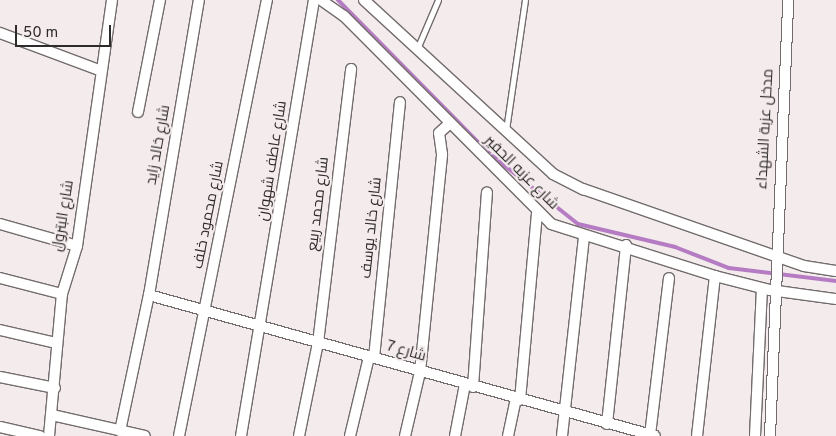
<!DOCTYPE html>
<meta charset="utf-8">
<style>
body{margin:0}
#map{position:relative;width:836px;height:436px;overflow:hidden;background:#f4ecec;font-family:Overpass,Cairo,sans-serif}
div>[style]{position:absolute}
.stream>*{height:4px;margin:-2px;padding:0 2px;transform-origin:2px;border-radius:2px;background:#b67cc3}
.roads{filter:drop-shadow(1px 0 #736c6c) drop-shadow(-1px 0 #736c6c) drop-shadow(0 1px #736c6c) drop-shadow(0 -1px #736c6c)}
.lane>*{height:5px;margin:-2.5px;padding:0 2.5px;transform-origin:2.5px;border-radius:2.5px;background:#fff}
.street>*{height:10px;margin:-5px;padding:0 5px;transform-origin:5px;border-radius:5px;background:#fff}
span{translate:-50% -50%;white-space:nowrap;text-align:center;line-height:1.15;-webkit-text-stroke:4px #f4ecec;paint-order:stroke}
.street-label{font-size:15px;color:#2e2b2b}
.scale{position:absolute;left:15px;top:25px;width:96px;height:22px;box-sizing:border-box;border:2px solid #2e2b2b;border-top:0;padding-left:6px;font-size:15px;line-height:18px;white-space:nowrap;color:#2e2b2b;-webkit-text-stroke:4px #f4ecec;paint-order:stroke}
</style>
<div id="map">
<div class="stream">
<i style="left:338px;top:0;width:216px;rotate:45.4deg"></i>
<i style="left:490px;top:154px;width:112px;rotate:38.5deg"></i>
<i style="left:578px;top:224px;width:100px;rotate:13.3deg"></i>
<i style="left:675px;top:247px;width:58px;rotate:21.3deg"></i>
<i style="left:729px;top:268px;width:108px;rotate:6.9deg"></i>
</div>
<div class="roads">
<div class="lane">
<i style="left:417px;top:49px;width:53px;rotate:-66.8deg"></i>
<i style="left:506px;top:130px;width:131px;rotate:-81.7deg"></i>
</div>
<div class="street">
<i style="left:321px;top:0;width:28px;rotate:35deg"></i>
<i style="left:344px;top:16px;width:293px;rotate:45.1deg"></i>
<i style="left:551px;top:224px;width:172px;rotate:17.6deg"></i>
<i style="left:715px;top:276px;width:57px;rotate:14.3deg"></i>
<i style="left:770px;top:290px;width:67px;rotate:7.8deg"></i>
<i style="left:364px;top:0;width:257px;rotate:42.6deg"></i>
<i style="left:553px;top:174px;width:34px;rotate:27deg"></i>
<i style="left:583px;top:189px;width:234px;rotate:19.2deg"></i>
<i style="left:804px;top:266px;width:32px;rotate:9deg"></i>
<i style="left:0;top:33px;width:106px;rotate:20.5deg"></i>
<i style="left:138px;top:112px;width:114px;rotate:-78.9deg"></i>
<i style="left:0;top:224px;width:80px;rotate:15.9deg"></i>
<i style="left:0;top:278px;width:64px;rotate:14.5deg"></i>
<i style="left:149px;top:295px;width:525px;rotate:15.57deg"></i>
<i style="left:0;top:330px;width:57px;rotate:13.1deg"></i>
<i style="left:374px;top:358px;width:257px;rotate:-84.2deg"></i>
<i style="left:0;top:377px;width:56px;rotate:11.3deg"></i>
<i style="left:473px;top:387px;width:195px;rotate:-85.9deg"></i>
<i style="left:520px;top:400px;width:187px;rotate:-84.8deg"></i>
<i style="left:52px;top:415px;width:95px;rotate:12.7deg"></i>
<i style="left:607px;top:424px;width:180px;rotate:-83.9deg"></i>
<i style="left:0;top:427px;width:41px;rotate:12.7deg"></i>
<i style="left:120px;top:431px;width:139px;rotate:-78deg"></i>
<i style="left:149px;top:295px;width:299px;rotate:-80.4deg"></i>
<i style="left:650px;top:435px;width:158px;rotate:-83.1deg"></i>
<i style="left:49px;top:436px;width:143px;rotate:-84.8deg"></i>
<i style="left:62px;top:294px;width:50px;rotate:-72.6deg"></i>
<i style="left:77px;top:246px;width:248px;rotate:-81.9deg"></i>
<i style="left:179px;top:436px;width:445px;rotate:-78.6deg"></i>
<i style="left:241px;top:436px;width:442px;rotate:-80.5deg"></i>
<i style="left:299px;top:436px;width:95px;rotate:-78.5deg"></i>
<i style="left:318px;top:343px;width:276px;rotate:-83.1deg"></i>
<i style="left:350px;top:436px;width:81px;rotate:-76.5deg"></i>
<i style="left:405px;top:436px;width:66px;rotate:-76.8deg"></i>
<i style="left:420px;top:372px;width:219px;rotate:-84.2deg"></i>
<i style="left:442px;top:154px;width:21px;rotate:-98deg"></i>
<i style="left:439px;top:133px;width:15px;rotate:-42deg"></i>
<i style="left:455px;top:436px;width:53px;rotate:-79.1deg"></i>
<i style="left:508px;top:436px;width:38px;rotate:-78deg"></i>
<i style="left:562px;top:436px;width:199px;rotate:-83.7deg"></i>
<i style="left:697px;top:436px;width:161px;rotate:-83.6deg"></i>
<i style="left:755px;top:436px;width:147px;rotate:-87.3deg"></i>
<i style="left:770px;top:436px;width:436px;rotate:-87.6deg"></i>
</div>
</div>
<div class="street-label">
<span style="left:766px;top:129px;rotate:-87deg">مدخل عزبة الشهداء</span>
<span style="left:159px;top:145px;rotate:-80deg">شارع خالد زايد</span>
<span style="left:273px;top:161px;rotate:-81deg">شارع عاطف شهوان</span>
<span style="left:521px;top:173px;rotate:45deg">شارع عزبه الحفير</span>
<span style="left:319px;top:204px;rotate:-83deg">شارع محمد ربيع</span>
<span style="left:209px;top:215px;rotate:-79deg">شارع محمود خلف</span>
<span style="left:64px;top:216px;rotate:-81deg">شارع البترول</span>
<span style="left:372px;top:228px;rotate:-84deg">شارع خالد يوسف</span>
<span style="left:406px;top:352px;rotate:16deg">شارع 7</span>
</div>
<div class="scale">50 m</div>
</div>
